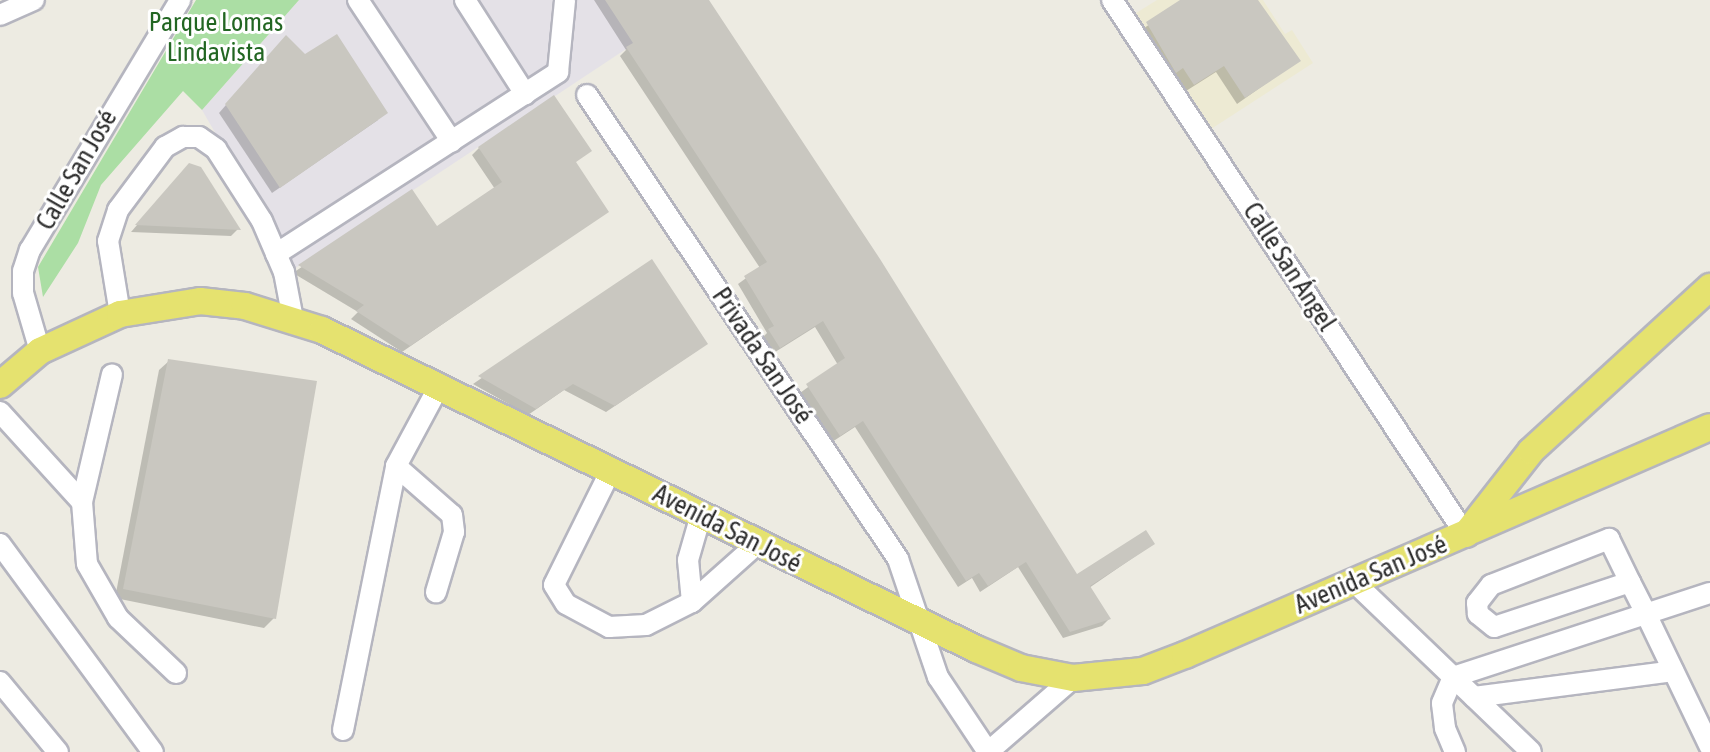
<!DOCTYPE html>
<meta charset="utf-8">
<style>
body{margin:0}
#map{position:relative;width:1710px;height:752px;overflow:hidden;background:#edebe2;font-family:"Asap Condensed",sans-serif}
div>[style]{position:absolute}
.industrial>*{inset:0;background:#e4e1e7}
.education>*{inset:0;background:#edead3}
.green>*{inset:0;background:#abdea4}
.shadow>*{inset:0;background:#0003}
.building>*{inset:0;background:#c9c7c0}
.roads{filter:drop-shadow(2px 0 #b5b5bf) drop-shadow(-2px 0 #b5b5bf) drop-shadow(0 2px #b5b5bf) drop-shadow(0 -2px #b5b5bf)}
.minor>*{height:20px;margin:-10px;padding:0 10px;transform-origin:10px;border-radius:10px;background:#fff}
.major>*{height:26px;margin:-13px;padding:0 13px;transform-origin:13px;border-radius:13px;background:#e5e26f}
span{translate:-50% -50%;white-space:nowrap;text-align:center;line-height:1.15;-webkit-text-stroke:6px #fff;paint-order:stroke}
.park-label{font-size:26px;color:#262}
.street-label{font-size:26px;color:#2d2d2d}
</style>
<div id="map">
<div class="industrial">
<i style="clip-path:polygon(299px 0,700px 0,294px 269px,202px 110px)"></i>
</div>
<div class="education">
<i style="clip-path:polygon(1157px 0,1263px 0,1285px 34px,1292px 30px,1313px 63px,1208px 131px,1133px 15px)"></i>
</div>
<div class="green">
<i style="clip-path:polygon(196px 0,299px 0,202px 110px,183px 91px,101px 185px,78px 243px,43px 297px,38px 267px)"></i>
</div>
<div class="shadow">
<i style="clip-path:polygon(594px 0,702px 0,1077px 576px,1153px 544px,1089px 588px,1109px 619px,1102px 626px,1063px 638px,1018px 567px,980px 592px,972px 578px,958px 587px,855px 427px,832px 442px,800px 393px,838px 365px,815px 327px,772px 354px,762px 338px,767px 333px,738px 284px,760px 268px,620px 56px,626px 50px)"></i>
<i style="clip-path:polygon(1184px 0,1250px 0,1298px 61px,1237px 104px,1216px 72px,1186px 91px,1175px 74px,1168px 79px,1140px 31px)"></i>
<i style="clip-path:polygon(279px 44px,378px 120px,272px 193px,219px 113px)"></i>
<i style="clip-path:polygon(479px 148px,589px 151px,574px 163px,607px 211px,402px 352px,351px 319px,358px 312px,293px 273px,411px 192px,436px 229px,495px 189px,472px 155px)"></i>
<i style="clip-path:polygon(182px 173px,238px 229px,231px 236px,131px 232px)"></i>
<i style="clip-path:polygon(651px 261px,698px 350px,606px 412px,564px 390px,528px 415px,473px 384px)"></i>
<i style="clip-path:polygon(169px 361px,274px 618px,264px 628px,115px 598px,159px 370px)"></i>
</div>
<div class="building">
<i style="clip-path:polygon(605px 0,709px 0,880px 259px,1077px 574px,1146px 530px,1155px 544px,1090px 586px,1111px 619px,1070px 632px,1026px 562px,988px 586px,979px 573px,966px 581px,863px 421px,840px 436px,806px 384px,845px 358px,823px 321px,780px 348px,768px 329px,774px 326px,744px 276px,767px 262px,626px 47px,633px 43px)"></i>
<i style="clip-path:polygon(1180px 0,1258px 0,1301px 61px,1245px 98px,1224px 66px,1194px 85px,1183px 68px,1176px 73px,1146px 22px)"></i>
<i style="clip-path:polygon(337px 34px,388px 113px,280px 188px,225px 104px,286px 35px,305px 54px)"></i>
<i style="clip-path:polygon(554px 95px,592px 151px,576px 162px,609px 212px,410px 346px,356px 311px,364px 305px,298px 265px,412px 189px,437px 226px,502px 182px,478px 147px)"></i>
<i style="clip-path:polygon(189px 163px,201px 167px,241px 230px,135px 225px)"></i>
<i style="clip-path:polygon(652px 259px,708px 344px,615px 406px,573px 384px,536px 409px,478px 376px)"></i>
<i style="clip-path:polygon(168px 359px,317px 381px,276px 619px,123px 589px)"></i>
</div>
<div class="roads">
<div class="minor">
<i style="left:358px;top:0;width:170px;rotate:56.5deg"></i>
<i style="left:465px;top:0;width:112px;rotate:57.4deg"></i>
<i style="left:1112px;top:0;width:642px;rotate:56.51deg"></i>
<i style="left:0;top:15px;width:37px;rotate:-24deg"></i>
<i style="left:587px;top:95px;width:559px;rotate:56.17deg"></i>
<i style="left:898px;top:559px;width:125px;rotate:71.3deg"></i>
<i style="left:938px;top:677px;width:90px;rotate:56.3deg"></i>
<i style="left:988px;top:752px;width:113px;rotate:-41deg"></i>
<i style="left:276px;top:254px;width:336px;rotate:-32.8deg"></i>
<i style="left:558px;top:72px;width:72px;rotate:-84.4deg"></i>
<i style="left:120px;top:314px;width:74px;rotate:-99.3deg"></i>
<i style="left:108px;top:241px;width:33px;rotate:-72deg"></i>
<i style="left:118px;top:210px;width:79px;rotate:-53.3deg"></i>
<i style="left:165px;top:147px;width:21px;rotate:-29deg"></i>
<i style="left:183px;top:137px;width:16px"></i>
<i style="left:199px;top:137px;width:21px;rotate:35deg"></i>
<i style="left:216px;top:149px;width:85px;rotate:57.4deg"></i>
<i style="left:262px;top:221px;width:56px;rotate:66.7deg"></i>
<i style="left:284px;top:272px;width:48px;rotate:79.2deg"></i>
<i style="left:40px;top:351px;width:60px;rotate:-106.3deg"></i>
<i style="left:23px;top:293px;width:22px;rotate:-90deg"></i>
<i style="left:23px;top:271px;width:22px;rotate:-72deg"></i>
<i style="left:30px;top:250px;width:292px;rotate:-59deg"></i>
<i style="left:0;top:412px;width:122px;rotate:47.7deg"></i>
<i style="left:82px;top:502px;width:62px;rotate:85.4deg"></i>
<i style="left:87px;top:564px;width:62px;rotate:60.1deg"></i>
<i style="left:118px;top:618px;width:80px;rotate:43.5deg"></i>
<i style="left:396px;top:466px;width:74px;rotate:41.2deg"></i>
<i style="left:452px;top:515px;width:17px;rotate:83deg"></i>
<i style="left:454px;top:532px;width:63px;rotate:106.7deg"></i>
<i style="left:611px;top:470px;width:128px;rotate:116.4deg"></i>
<i style="left:554px;top:585px;width:22px;rotate:58deg"></i>
<i style="left:566px;top:604px;width:49px;rotate:28.1deg"></i>
<i style="left:609px;top:627px;width:37px;rotate:-3deg"></i>
<i style="left:646px;top:625px;width:51px;rotate:-26.6deg"></i>
<i style="left:692px;top:602px;width:87px;rotate:-41.7deg"></i>
<i style="left:82px;top:502px;width:131px;rotate:-76.8deg"></i>
<i style="left:0;top:544px;width:258px;rotate:53.7deg"></i>
<i style="left:1354px;top:582px;width:245px;rotate:43.8deg"></i>
<i style="left:1630px;top:582px;width:143px;rotate:161.7deg"></i>
<i style="left:1494px;top:627px;width:21px;rotate:-141deg"></i>
<i style="left:1478px;top:614px;width:11px;rotate:-95deg"></i>
<i style="left:1477px;top:603px;width:23px;rotate:-52deg"></i>
<i style="left:1491px;top:585px;width:127px;rotate:-21.3deg"></i>
<i style="left:1609px;top:539px;width:48px;rotate:64deg"></i>
<i style="left:1630px;top:582px;width:38px;rotate:63deg"></i>
<i style="left:1647px;top:616px;width:145px;rotate:64.3deg"></i>
<i style="left:692px;top:602px;width:42px;rotate:-95.4deg"></i>
<i style="left:688px;top:560px;width:47px;rotate:-73.9deg"></i>
<i style="left:0;top:682px;width:91px;rotate:50.4deg"></i>
<i style="left:1474px;top:697px;width:201px;rotate:-7.4deg"></i>
<i style="left:343px;top:730px;width:269px;rotate:-78.6deg"></i>
<i style="left:396px;top:466px;width:91px;rotate:-61.7deg"></i>
<i style="left:1455px;top:752px;width:26px;rotate:-113deg"></i>
<i style="left:1445px;top:728px;width:25px;rotate:-97deg"></i>
<i style="left:1442px;top:703px;width:28px;rotate:-67deg"></i>
<i style="left:1453px;top:677px;width:270px;rotate:-18.1deg"></i>
</div>
<div class="major">
<i style="left:0;top:385px;width:52px;rotate:-40.4deg"></i>
<i style="left:40px;top:351px;width:88px;rotate:-24.8deg"></i>
<i style="left:120px;top:314px;width:81px;rotate:-9.2deg"></i>
<i style="left:200px;top:301px;width:45px;rotate:6.3deg"></i>
<i style="left:245px;top:306px;width:81px;rotate:17.3deg"></i>
<i style="left:322px;top:330px;width:728px;rotate:26deg"></i>
<i style="left:976px;top:649px;width:49px;rotate:22.9deg"></i>
<i style="left:1021px;top:668px;width:53px;rotate:10.9deg"></i>
<i style="left:1073px;top:678px;width:70px;rotate:-5.7deg"></i>
<i style="left:1143px;top:671px;width:45px;rotate:-20.9deg"></i>
<i style="left:1185px;top:655px;width:572px;rotate:-23.47deg"></i>
<i style="left:1466px;top:534px;width:105px;rotate:-51.9deg"></i>
<i style="left:1531px;top:451px;width:243px;rotate:-42.5deg"></i>
</div>
</div>
<div class="park-label">
<span style="left:216px;top:38px">Parque Lomas<br>Lindavista</span>
</div>
<div class="street-label">
<span style="left:77px;top:170px;rotate:-60deg">Calle San José</span>
<span style="left:1289px;top:267px;rotate:57deg">Calle San Ángel</span>
<span style="left:762px;top:356px;rotate:56deg">Privada San José</span>
<span style="left:727px;top:529px;rotate:27deg">Avenida San José</span>
<span style="left:1371px;top:575px;rotate:-23deg">Avenida San José</span>
</div>
</div>
